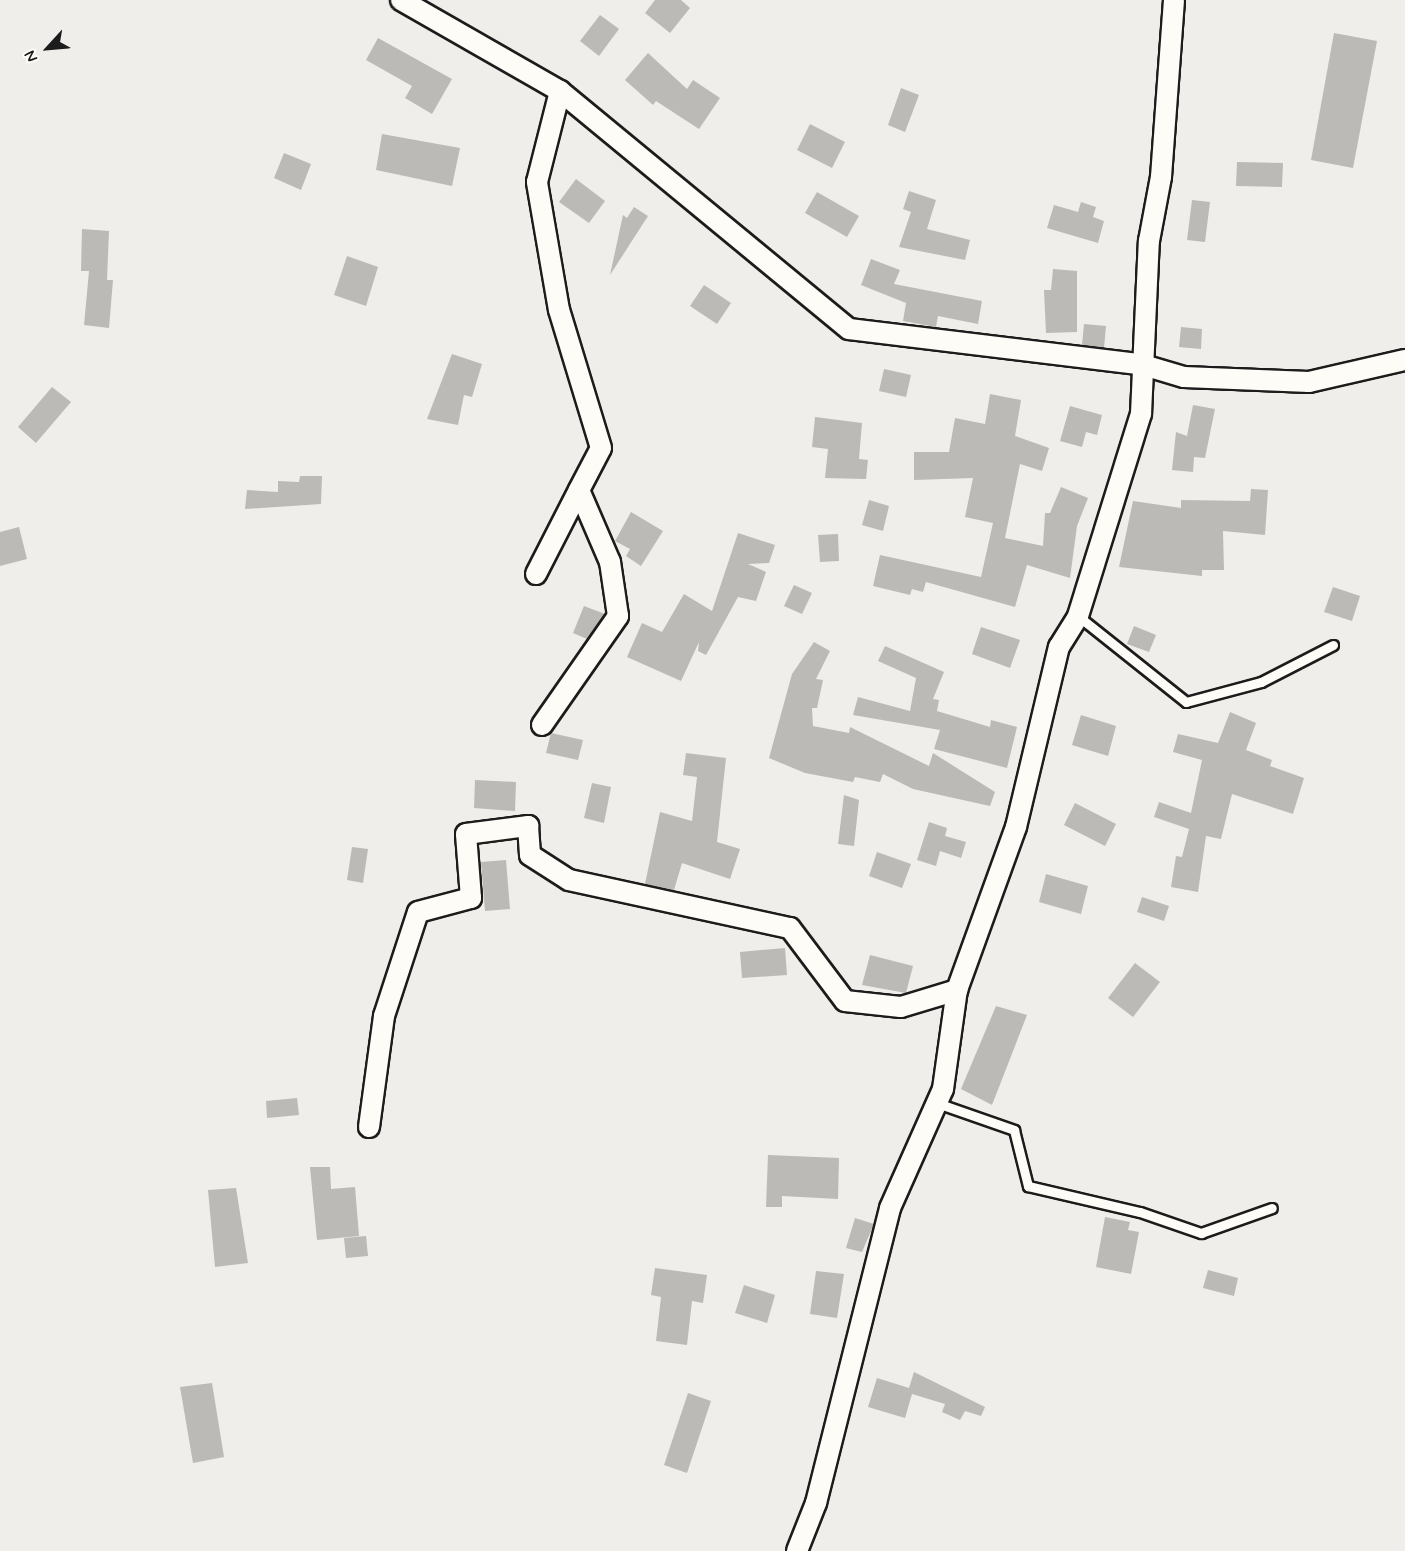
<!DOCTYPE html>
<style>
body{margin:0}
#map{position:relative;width:1405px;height:1551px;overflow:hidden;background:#f0eeea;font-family:Mynerve,sans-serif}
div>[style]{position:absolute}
.building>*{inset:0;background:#bbbab6}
.roads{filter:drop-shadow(2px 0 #1c1c1c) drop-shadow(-2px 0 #1c1c1c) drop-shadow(0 2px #1c1c1c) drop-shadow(0 -2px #1c1c1c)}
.service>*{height:9px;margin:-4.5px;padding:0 4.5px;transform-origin:4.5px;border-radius:4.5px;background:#fdfcf7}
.minor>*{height:20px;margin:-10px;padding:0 10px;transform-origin:10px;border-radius:10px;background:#fdfcf7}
span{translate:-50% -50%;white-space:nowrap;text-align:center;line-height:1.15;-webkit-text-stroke:4.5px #fdfcf7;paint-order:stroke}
.north{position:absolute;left:18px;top:18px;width:60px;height:60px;-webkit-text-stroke:4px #fdfcf7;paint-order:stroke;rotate:244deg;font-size:16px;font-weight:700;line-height:24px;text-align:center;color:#1c1c1c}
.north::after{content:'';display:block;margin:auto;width:21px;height:27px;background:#1c1c1c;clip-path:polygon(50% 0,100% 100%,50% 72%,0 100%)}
</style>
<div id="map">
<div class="building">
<i style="clip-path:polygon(655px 0,681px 0,690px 8px,670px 33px,645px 13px)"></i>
<i style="clip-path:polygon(600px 15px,619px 29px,599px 56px,580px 41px)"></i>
<i style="clip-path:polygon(1334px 33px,1377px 41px,1353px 168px,1311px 160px)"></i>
<i style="clip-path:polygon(378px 38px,452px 79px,432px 114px,405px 98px,412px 86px,366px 60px)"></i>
<i style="clip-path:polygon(648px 53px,687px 89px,693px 80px,720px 98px,699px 129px,656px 101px,653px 105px,625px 80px)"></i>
<i style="clip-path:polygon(901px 88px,919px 95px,905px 132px,888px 125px)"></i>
<i style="clip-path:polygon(810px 124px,845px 142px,832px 168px,797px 150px)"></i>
<i style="clip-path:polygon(382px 134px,460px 148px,452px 186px,376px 170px)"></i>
<i style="clip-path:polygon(284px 153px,311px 164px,301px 190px,274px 178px)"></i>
<i style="clip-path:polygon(1237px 162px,1283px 163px,1282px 187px,1236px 186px)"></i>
<i style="clip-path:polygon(576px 179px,605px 201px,589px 223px,559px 202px)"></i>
<i style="clip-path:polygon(909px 191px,936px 200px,927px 229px,970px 240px,965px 260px,899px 247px,911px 212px,903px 209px)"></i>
<i style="clip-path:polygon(817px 192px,859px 216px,847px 237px,805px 213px)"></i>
<i style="clip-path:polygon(1192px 200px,1210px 202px,1205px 242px,1187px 240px)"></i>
<i style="clip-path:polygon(1081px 202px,1096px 207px,1093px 217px,1104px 221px,1098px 243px,1047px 228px,1054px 205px,1078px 212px)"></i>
<i style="clip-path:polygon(634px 207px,648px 216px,610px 275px,623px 215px,627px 218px)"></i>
<i style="clip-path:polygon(82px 229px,109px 231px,107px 280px,113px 280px,109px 328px,84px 325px,89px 271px,81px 271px)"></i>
<i style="clip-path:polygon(347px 256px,378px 267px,366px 306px,334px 295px)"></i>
<i style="clip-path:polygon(871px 259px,900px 270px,894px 284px,982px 301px,978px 324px,938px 316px,936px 327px,903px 321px,906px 303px,861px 285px)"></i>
<i style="clip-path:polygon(1053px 269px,1077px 271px,1077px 332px,1046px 333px,1044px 290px,1051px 290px)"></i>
<i style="clip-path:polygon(704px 285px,731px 303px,717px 324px,690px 306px)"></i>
<i style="clip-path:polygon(1084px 324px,1106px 326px,1104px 348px,1082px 345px)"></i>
<i style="clip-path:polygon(1181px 327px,1202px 329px,1201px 349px,1179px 347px)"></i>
<i style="clip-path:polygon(452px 354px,482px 364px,472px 397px,464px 395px,458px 425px,427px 419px)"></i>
<i style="clip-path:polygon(884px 369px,911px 375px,906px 397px,879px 391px)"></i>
<i style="clip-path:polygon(52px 387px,71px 402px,36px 443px,18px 427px)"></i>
<i style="clip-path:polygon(990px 394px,1021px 400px,1015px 436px,1049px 448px,1042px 471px,1020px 464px,1005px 538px,1043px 546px,1045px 513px,1050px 513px,1061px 487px,1088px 498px,1077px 526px,1070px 578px,1027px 565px,1015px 607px,926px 582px,923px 592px,912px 589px,910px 595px,873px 586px,880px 555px,981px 577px,993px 523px,965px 517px,973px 478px,914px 480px,914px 452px,949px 452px,955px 418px,985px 424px)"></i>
<i style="clip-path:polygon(1193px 405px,1215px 409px,1205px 458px,1194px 457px,1193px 472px,1172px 470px,1176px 432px,1187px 436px)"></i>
<i style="clip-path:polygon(1070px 406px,1102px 415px,1097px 435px,1086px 432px,1082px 447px,1060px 441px)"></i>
<i style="clip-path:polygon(815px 417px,862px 423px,859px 459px,868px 460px,866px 479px,825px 478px,828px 449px,812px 447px)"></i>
<i style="clip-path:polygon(300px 476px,322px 476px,321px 504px,245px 509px,247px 490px,278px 492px,278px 481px,299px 482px)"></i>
<i style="clip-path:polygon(1251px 489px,1268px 490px,1265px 535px,1223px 531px,1224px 570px,1202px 570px,1202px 576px,1119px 567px,1133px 501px,1181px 508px,1181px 500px,1250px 501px)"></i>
<i style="clip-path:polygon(869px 500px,889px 506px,883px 531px,862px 525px)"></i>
<i style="clip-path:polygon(631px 512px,663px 531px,641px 566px,626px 556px,630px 549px,615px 541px)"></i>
<i style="clip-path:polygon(19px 527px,27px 559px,0 566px,0 532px)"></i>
<i style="clip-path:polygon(738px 533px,775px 545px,769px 563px,748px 564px,766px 572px,756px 601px,738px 597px,706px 655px,698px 651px,699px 642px,681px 681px,627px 657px,642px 623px,662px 632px,684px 594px,712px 611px)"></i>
<i style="clip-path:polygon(838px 534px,839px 561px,820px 562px,818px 535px)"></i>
<i style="clip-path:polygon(794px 585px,812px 593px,802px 614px,784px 606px)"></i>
<i style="clip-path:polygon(1333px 587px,1360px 596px,1352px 621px,1324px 612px)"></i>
<i style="clip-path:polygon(584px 606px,605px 614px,587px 639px,573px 633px)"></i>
<i style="clip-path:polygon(1134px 626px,1156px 635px,1149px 652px,1127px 644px)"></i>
<i style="clip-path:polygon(981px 627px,1020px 640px,1010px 668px,972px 654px)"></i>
<i style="clip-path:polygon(814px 642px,830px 651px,816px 679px,823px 680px,817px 708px,812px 708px,813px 726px,849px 733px,850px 727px,929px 766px,933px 753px,995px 792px,990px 806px,913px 789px,883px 774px,880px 782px,855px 777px,853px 782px,805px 773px,769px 758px,792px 674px)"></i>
<i style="clip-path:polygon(885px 646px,944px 672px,933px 699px,939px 700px,937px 711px,990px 727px,991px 720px,1017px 727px,1007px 768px,934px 749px,940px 730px,853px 715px,858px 697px,910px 711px,916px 678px,878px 661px)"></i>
<i style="clip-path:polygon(1230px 712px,1256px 723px,1246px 750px,1272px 760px,1270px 766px,1304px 778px,1293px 814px,1232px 794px,1221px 839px,1206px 836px,1198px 892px,1171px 887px,1176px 856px,1182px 857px,1189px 829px,1154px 817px,1159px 802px,1191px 813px,1202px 760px,1173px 752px,1178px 734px,1218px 743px)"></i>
<i style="clip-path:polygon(1081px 715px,1116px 726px,1108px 756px,1072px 745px)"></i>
<i style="clip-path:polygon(551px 733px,583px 740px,578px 760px,546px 753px)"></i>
<i style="clip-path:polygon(686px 753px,726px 758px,717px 842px,740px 849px,730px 879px,682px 863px,674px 890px,645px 884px,660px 812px,692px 821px,697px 777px,683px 775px)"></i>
<i style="clip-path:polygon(475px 780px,516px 782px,515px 811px,474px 808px)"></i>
<i style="clip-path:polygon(592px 783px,611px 787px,604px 823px,584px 818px)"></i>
<i style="clip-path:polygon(844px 795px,859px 800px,854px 846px,838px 844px)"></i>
<i style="clip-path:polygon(1075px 803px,1116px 824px,1105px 846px,1064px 825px)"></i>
<i style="clip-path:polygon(929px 822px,947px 828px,945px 836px,966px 842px,961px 858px,940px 851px,936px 866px,917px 860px)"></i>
<i style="clip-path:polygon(352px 847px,368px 849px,363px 883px,347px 880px)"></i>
<i style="clip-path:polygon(877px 852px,911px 864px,902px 888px,869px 876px)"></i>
<i style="clip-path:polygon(506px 860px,510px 909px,485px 911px,481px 862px)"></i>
<i style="clip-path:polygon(1046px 874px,1088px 886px,1081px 914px,1039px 902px)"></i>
<i style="clip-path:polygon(1142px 897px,1169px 906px,1164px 921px,1137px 912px)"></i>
<i style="clip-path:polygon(785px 948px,787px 975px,742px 978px,740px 952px)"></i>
<i style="clip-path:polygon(870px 955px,913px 966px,906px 993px,862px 985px)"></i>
<i style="clip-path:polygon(1135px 963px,1160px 982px,1133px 1017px,1108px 998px)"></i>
<i style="clip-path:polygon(996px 1006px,1027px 1015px,992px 1105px,961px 1089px)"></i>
<i style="clip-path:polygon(297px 1098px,299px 1115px,267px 1118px,266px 1101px)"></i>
<i style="clip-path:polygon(768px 1155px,839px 1158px,838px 1199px,782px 1196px,782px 1207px,766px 1207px)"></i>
<i style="clip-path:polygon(310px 1167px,330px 1167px,331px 1189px,355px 1187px,359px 1236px,317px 1240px)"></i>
<i style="clip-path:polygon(236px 1188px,248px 1263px,215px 1267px,208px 1190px)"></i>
<i style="clip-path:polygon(1105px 1217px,1130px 1222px,1128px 1230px,1139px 1232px,1131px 1274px,1096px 1267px)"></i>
<i style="clip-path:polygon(855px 1218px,874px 1224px,862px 1252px,846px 1248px)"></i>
<i style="clip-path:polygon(366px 1236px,368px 1256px,346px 1258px,344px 1238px)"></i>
<i style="clip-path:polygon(655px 1268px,707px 1275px,703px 1303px,692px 1301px,687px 1345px,656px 1341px,661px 1297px,651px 1295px)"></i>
<i style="clip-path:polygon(1208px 1270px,1238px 1278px,1234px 1296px,1203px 1288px)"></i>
<i style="clip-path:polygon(816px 1271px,844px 1274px,837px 1318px,810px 1314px)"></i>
<i style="clip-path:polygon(744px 1285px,775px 1295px,767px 1323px,735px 1313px)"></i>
<i style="clip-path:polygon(914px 1372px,985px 1407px,981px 1416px,965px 1411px,960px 1420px,942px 1412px,945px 1404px,912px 1394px,905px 1418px,868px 1407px,877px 1378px,909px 1388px)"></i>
<i style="clip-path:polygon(212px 1383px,224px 1457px,193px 1463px,180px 1387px)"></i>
<i style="clip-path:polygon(688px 1393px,711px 1401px,687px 1473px,664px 1465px)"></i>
</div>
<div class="roads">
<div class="service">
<i style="left:1078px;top:616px;width:138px;rotate:38.5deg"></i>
<i style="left:1186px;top:702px;width:78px;rotate:-14.9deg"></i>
<i style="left:1261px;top:682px;width:81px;rotate:-27.2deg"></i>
<i style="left:937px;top:1103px;width:82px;rotate:19.3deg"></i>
<i style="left:1014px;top:1130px;width:58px;rotate:76deg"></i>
<i style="left:1028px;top:1186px;width:115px;rotate:13.1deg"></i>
<i style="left:1140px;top:1212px;width:65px;rotate:19deg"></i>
<i style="left:1201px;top:1233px;width:75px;rotate:-19.4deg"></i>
</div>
<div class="minor">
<i style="left:401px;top:0;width:183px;rotate:29.8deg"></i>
<i style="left:560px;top:91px;width:374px;rotate:39.5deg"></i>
<i style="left:849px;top:329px;width:293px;rotate:6.9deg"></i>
<i style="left:1140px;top:364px;width:46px;rotate:16.5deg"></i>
<i style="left:1184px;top:377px;width:125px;rotate:2.3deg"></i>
<i style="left:1309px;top:382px;width:98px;rotate:-12.9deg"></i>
<i style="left:536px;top:574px;width:94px;rotate:-62.9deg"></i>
<i style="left:542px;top:725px;width:133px;rotate:-55.1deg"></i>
<i style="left:618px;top:616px;width:55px;rotate:-98.4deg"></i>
<i style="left:610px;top:562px;width:78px;rotate:-113.3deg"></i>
<i style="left:579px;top:490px;width:47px;rotate:-62.4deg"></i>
<i style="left:601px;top:448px;width:144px;rotate:-106.9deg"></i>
<i style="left:559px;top:310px;width:130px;rotate:-99.8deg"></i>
<i style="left:537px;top:182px;width:94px;rotate:-75.8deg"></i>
<i style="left:369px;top:1127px;width:112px;rotate:-82.3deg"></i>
<i style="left:384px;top:1016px;width:109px;rotate:-71.9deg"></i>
<i style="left:418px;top:912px;width:55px;rotate:-14.8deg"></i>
<i style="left:471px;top:898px;width:64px;rotate:-94.5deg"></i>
<i style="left:466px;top:834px;width:63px;rotate:-7.4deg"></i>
<i style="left:528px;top:826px;width:29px;rotate:86deg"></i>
<i style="left:530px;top:855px;width:46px;rotate:32.7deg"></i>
<i style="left:569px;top:880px;width:226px;rotate:12.3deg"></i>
<i style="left:790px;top:928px;width:91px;rotate:53deg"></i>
<i style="left:845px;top:1001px;width:56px;rotate:6.1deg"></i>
<i style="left:901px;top:1007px;width:59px;rotate:-16.9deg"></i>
<i style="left:797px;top:1551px;width:52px;rotate:-68.4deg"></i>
<i style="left:816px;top:1503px;width:304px;rotate:-75.9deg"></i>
<i style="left:890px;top:1208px;width:130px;rotate:-66deg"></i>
<i style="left:943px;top:1089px;width:100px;rotate:-82deg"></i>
<i style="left:957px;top:990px;width:173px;rotate:-70.1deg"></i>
<i style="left:1016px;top:827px;width:185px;rotate:-76.6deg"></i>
<i style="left:1059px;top:647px;width:36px;rotate:-58deg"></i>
<i style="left:1078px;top:616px;width:212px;rotate:-72.7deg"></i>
<i style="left:1141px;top:414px;width:173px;rotate:-87.4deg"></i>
<i style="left:1149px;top:241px;width:65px;rotate:-79.4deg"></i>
<i style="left:1161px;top:177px;width:177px;rotate:-85.8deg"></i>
</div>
</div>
<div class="north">N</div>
</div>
